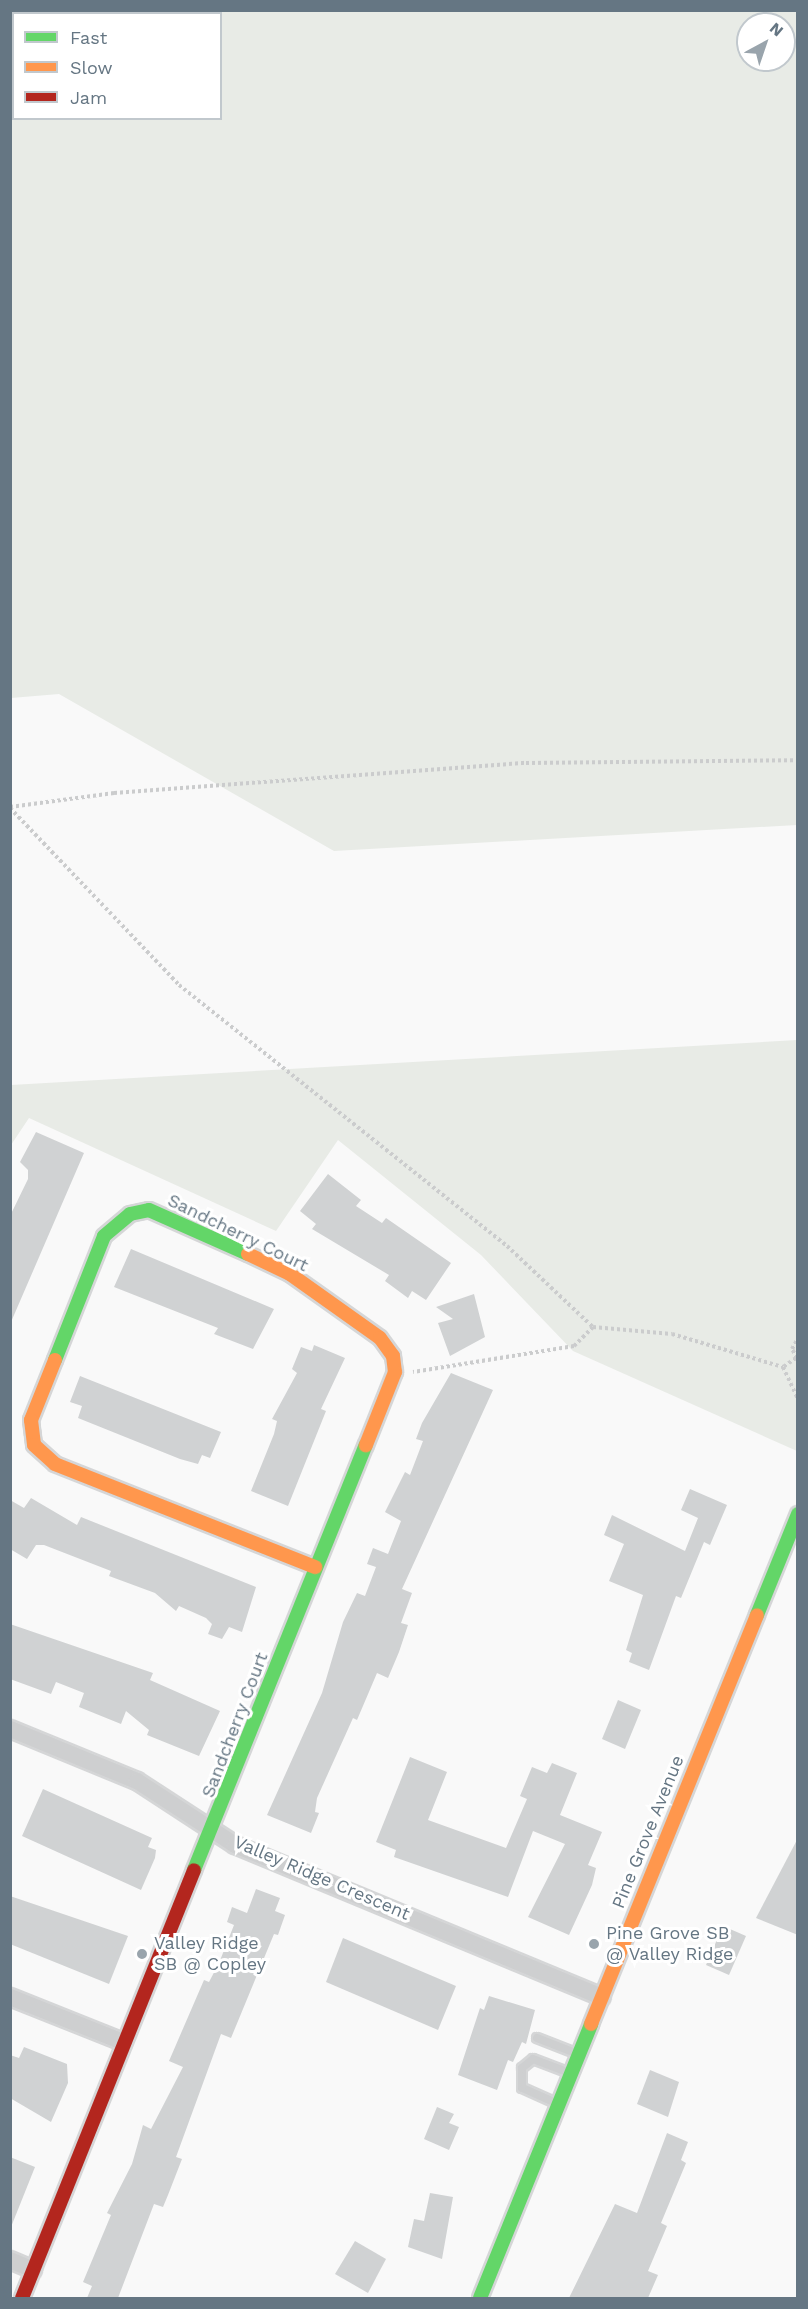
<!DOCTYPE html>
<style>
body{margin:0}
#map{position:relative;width:808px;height:2309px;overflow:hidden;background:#f9f9f9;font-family:"Work Sans",sans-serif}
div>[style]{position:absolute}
.green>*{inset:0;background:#e8ebe6}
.building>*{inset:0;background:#d0d2d3}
.path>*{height:4px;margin-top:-2px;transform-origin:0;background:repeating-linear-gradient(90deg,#cbcccd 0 3px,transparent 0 6px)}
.roads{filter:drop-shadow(2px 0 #d5d6d7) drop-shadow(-2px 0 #d5d6d7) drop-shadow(0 2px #d5d6d7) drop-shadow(0 -2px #d5d6d7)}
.lane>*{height:8px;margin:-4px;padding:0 4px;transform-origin:4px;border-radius:4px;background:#cecfd0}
.street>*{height:16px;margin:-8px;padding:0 8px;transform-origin:8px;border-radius:8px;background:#cecfd0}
.fast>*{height:14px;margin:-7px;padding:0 7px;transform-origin:7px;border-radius:7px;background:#63d668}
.slow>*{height:14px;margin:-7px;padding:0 7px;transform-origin:7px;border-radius:7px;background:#ff974d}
.jam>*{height:14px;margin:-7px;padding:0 7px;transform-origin:7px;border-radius:7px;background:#b3261e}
.dots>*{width:16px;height:16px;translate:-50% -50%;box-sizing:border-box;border:3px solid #fff;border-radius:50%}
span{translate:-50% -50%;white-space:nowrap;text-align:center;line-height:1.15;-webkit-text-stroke:6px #fff;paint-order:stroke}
.street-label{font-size:18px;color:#657683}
.poi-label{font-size:18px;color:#657683}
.left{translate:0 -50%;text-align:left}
.frame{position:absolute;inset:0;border:12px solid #657683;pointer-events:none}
.legend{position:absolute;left:12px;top:12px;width:210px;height:108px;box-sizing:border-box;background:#fff;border:2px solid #c1c8cd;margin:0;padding:8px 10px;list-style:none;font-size:18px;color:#657683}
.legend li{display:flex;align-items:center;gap:12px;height:30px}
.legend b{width:30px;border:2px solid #c1c8cd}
.north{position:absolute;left:736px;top:12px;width:60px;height:60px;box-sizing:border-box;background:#fff;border:2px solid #c1c8cd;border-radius:50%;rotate:40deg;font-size:16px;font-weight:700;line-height:24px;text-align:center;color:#657683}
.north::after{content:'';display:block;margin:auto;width:21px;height:27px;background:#99a4ac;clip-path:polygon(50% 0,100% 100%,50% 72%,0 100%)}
</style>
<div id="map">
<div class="green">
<i style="clip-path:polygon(evenodd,11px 10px,797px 11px,797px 825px,334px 851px,59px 694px,11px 698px,11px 10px,14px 14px,220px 14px,220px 118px,14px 118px,14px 14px,11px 10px,748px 24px,784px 24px,784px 60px,748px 60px,748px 24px)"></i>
<i style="clip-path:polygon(797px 1040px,797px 1451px,573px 1351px,481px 1255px,338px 1140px,276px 1231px,29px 1118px,11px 1145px,11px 1085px)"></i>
</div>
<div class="building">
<i style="clip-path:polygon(36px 1132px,84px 1153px,11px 1322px,10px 1216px,28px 1179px,28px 1170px,20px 1162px)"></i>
<i style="clip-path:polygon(328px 1174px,361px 1200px,356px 1206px,382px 1223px,386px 1218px,451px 1263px,426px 1300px,412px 1291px,408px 1298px,385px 1281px,389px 1275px,312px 1229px,316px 1224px,300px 1211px)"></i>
<i style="clip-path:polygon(131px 1249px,274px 1309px,253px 1349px,214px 1334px,218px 1328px,114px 1287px)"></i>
<i style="clip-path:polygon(474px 1294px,485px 1337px,450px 1356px,438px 1323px,453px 1319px,436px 1307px)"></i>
<i style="clip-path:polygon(314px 1345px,345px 1358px,321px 1409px,326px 1411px,288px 1506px,251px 1491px,274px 1434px,277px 1421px,272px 1419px,297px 1373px,292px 1369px,301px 1347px,312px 1351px)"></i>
<i style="clip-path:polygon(451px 1373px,493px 1390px,402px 1589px,412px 1593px,401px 1623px,408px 1625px,399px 1652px,388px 1678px,377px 1673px,357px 1720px,353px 1718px,317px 1798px,315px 1812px,319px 1813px,311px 1833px,267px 1815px,322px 1693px,343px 1622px,357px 1593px,365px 1596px,376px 1567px,367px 1564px,373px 1548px,388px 1554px,401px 1521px,385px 1512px,405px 1472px,410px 1475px,423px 1441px,416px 1439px,422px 1423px)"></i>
<i style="clip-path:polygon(80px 1376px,221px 1432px,210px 1458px,202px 1455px,198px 1464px,180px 1459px,78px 1418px,82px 1406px,70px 1402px)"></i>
<i style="clip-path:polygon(690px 1489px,727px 1505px,710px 1545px,704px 1542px,681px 1598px,676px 1596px,649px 1670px,629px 1662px,632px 1653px,626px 1650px,643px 1595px,609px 1581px,624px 1544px,604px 1535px,612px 1515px,685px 1551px,698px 1518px,681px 1510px)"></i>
<i style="clip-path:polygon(31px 1498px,77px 1525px,81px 1517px,256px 1587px,242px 1632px,229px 1627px,222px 1639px,208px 1634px,212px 1624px,206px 1618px,179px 1606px,176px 1611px,155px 1593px,109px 1576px,111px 1571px,44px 1545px,36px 1545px,27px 1559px,10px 1549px,10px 1500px,24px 1508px)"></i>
<i style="clip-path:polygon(10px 1624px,153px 1673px,150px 1680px,220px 1711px,199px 1756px,147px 1735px,149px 1730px,126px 1711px,121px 1724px,79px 1707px,84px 1693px,56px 1682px,51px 1694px,10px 1679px)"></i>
<i style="clip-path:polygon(618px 1700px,641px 1710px,625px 1749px,602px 1739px)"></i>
<i style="clip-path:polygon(410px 1757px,447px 1772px,428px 1820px,506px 1848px,527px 1799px,520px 1796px,532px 1767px,547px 1773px,552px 1763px,577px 1773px,560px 1815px,602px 1832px,588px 1865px,596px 1868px,592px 1885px,569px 1935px,528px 1917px,565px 1844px,533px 1831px,508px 1897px,394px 1857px,396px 1850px,376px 1842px)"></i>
<i style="clip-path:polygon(43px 1789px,152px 1838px,148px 1847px,156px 1850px,155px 1858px,141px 1890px,22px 1836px)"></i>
<i style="clip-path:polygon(798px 1838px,798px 1935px,756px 1918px)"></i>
<i style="clip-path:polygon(256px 1889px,280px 1898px,275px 1911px,285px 1915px,278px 1935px,274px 1934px,231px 2038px,221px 2034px,176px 2157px,182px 2159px,168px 2195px,163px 2207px,154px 2204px,118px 2298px,87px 2298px,92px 2286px,83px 2282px,111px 2215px,107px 2213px,132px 2164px,143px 2125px,151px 2129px,183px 2067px,169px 2061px,204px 1980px,209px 1982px,219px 1963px,234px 1925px,227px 1922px,232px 1907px,247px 1913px)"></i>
<i style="clip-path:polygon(10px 1896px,128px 1936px,109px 1984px,10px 1944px)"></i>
<i style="clip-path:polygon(723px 1926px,746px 1936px,729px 1975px,706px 1965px)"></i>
<i style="clip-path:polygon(343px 1938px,456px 1986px,438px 2030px,326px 1982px)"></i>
<i style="clip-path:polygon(489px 1996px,535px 2010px,526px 2044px,522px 2042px,513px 2062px,508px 2060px,497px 2090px,458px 2075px,480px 2008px,484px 2010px)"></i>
<i style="clip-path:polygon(24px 2047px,67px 2064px,68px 2083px,51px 2122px,10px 2098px,10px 2055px,19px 2058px)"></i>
<i style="clip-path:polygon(650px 2070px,679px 2082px,668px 2117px,637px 2104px)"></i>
<i style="clip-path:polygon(437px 2107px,454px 2114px,449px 2123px,459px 2127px,449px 2150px,424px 2139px)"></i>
<i style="clip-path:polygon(667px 2133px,688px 2142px,681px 2160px,686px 2163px,661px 2223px,667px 2226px,648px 2271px,658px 2275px,648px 2298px,569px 2298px,615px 2204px,637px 2213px)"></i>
<i style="clip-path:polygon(10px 2157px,35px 2167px,11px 2227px,10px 2227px)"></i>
<i style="clip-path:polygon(430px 2193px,453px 2197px,442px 2259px,408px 2247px,414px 2219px,424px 2221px)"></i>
<i style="clip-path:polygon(355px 2241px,386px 2259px,368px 2293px,335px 2274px)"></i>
</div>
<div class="path">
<i style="left:10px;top:807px;width:105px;rotate:-7.7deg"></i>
<i style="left:114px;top:793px;width:413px;rotate:-4.2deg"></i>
<i style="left:526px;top:763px;width:272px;rotate:-0.6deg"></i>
<i style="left:10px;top:808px;width:245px;rotate:46.3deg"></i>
<i style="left:179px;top:985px;width:419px;rotate:38.5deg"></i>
<i style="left:507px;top:1246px;width:118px;rotate:43.3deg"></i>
<i style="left:593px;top:1327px;width:27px;rotate:135deg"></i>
<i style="left:574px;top:1346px;width:163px;rotate:170.8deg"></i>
<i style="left:593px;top:1327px;width:79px;rotate:5.1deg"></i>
<i style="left:672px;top:1334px;width:116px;rotate:16.6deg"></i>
<i style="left:796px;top:1358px;width:16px;rotate:145deg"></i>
<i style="left:783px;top:1367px;width:35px;rotate:65deg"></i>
<i style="left:797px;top:1358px;width:10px;rotate:-119deg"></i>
<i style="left:792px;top:1349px;width:13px;rotate:-61deg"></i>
</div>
<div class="roads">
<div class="lane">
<i style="left:537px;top:2038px;width:44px;rotate:21.3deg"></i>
<i style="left:556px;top:2103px;width:37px;rotate:-156deg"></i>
<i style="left:522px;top:2088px;width:20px;rotate:-90deg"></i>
<i style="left:522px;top:2068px;width:14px;rotate:-39deg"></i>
<i style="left:533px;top:2059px;width:40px;rotate:21deg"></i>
</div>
<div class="street">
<i style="left:10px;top:1729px;width:137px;rotate:22.3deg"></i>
<i style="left:137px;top:1781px;width:117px;rotate:33.1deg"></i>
<i style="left:235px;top:1845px;width:397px;rotate:22.5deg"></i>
<i style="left:10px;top:1997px;width:122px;rotate:21.7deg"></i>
<i style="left:10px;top:2260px;width:25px;rotate:23deg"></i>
</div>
<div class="fast">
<i style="left:55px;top:1360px;width:133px;rotate:-68.4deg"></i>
<i style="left:104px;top:1236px;width:34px;rotate:-40deg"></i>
<i style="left:130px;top:1214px;width:19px;rotate:-12deg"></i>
<i style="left:149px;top:1210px;width:108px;rotate:24deg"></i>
<i style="left:757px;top:1615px;width:109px;rotate:-67.9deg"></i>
<i style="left:194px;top:1870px;width:458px;rotate:-68deg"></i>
<i style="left:480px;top:2298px;width:296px;rotate:-67.9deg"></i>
</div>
<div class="slow">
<i style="left:248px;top:1254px;width:47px;rotate:25.5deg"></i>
<i style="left:290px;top:1274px;width:110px;rotate:35.4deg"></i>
<i style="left:380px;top:1338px;width:22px;rotate:54deg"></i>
<i style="left:393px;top:1356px;width:16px;rotate:83deg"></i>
<i style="left:395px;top:1372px;width:79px;rotate:111.7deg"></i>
<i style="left:55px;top:1360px;width:65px;rotate:111.8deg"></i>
<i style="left:31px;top:1420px;width:25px;rotate:83deg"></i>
<i style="left:34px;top:1445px;width:28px;rotate:42deg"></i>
<i style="left:55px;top:1464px;width:280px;rotate:21.6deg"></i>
<i style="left:591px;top:2024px;width:441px;rotate:-67.9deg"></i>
</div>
<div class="jam">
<i style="left:22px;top:2298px;width:461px;rotate:-68.1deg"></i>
</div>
</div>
<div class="dots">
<i style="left:594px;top:1944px;background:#99a4ac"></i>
<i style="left:142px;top:1954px;background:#99a4ac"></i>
</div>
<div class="street-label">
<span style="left:238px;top:1233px;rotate:26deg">Sandcherry Court</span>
<span style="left:235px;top:1725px;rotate:-69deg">Sandcherry Court</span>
<span style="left:648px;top:1832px;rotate:-68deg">Pine Grove Avenue</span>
<span style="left:322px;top:1878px;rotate:23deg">Valley Ridge Crescent</span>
</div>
<div class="poi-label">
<span class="left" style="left:606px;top:1944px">Pine Grove SB<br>@ Valley Ridge</span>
<span class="left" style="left:154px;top:1954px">Valley Ridge<br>SB @ Copley</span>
</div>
<div class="frame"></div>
<ul class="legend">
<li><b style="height:8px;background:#63d668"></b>Fast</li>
<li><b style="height:8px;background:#ff974d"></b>Slow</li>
<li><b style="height:8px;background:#b3261e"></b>Jam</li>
</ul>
<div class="north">N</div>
</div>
